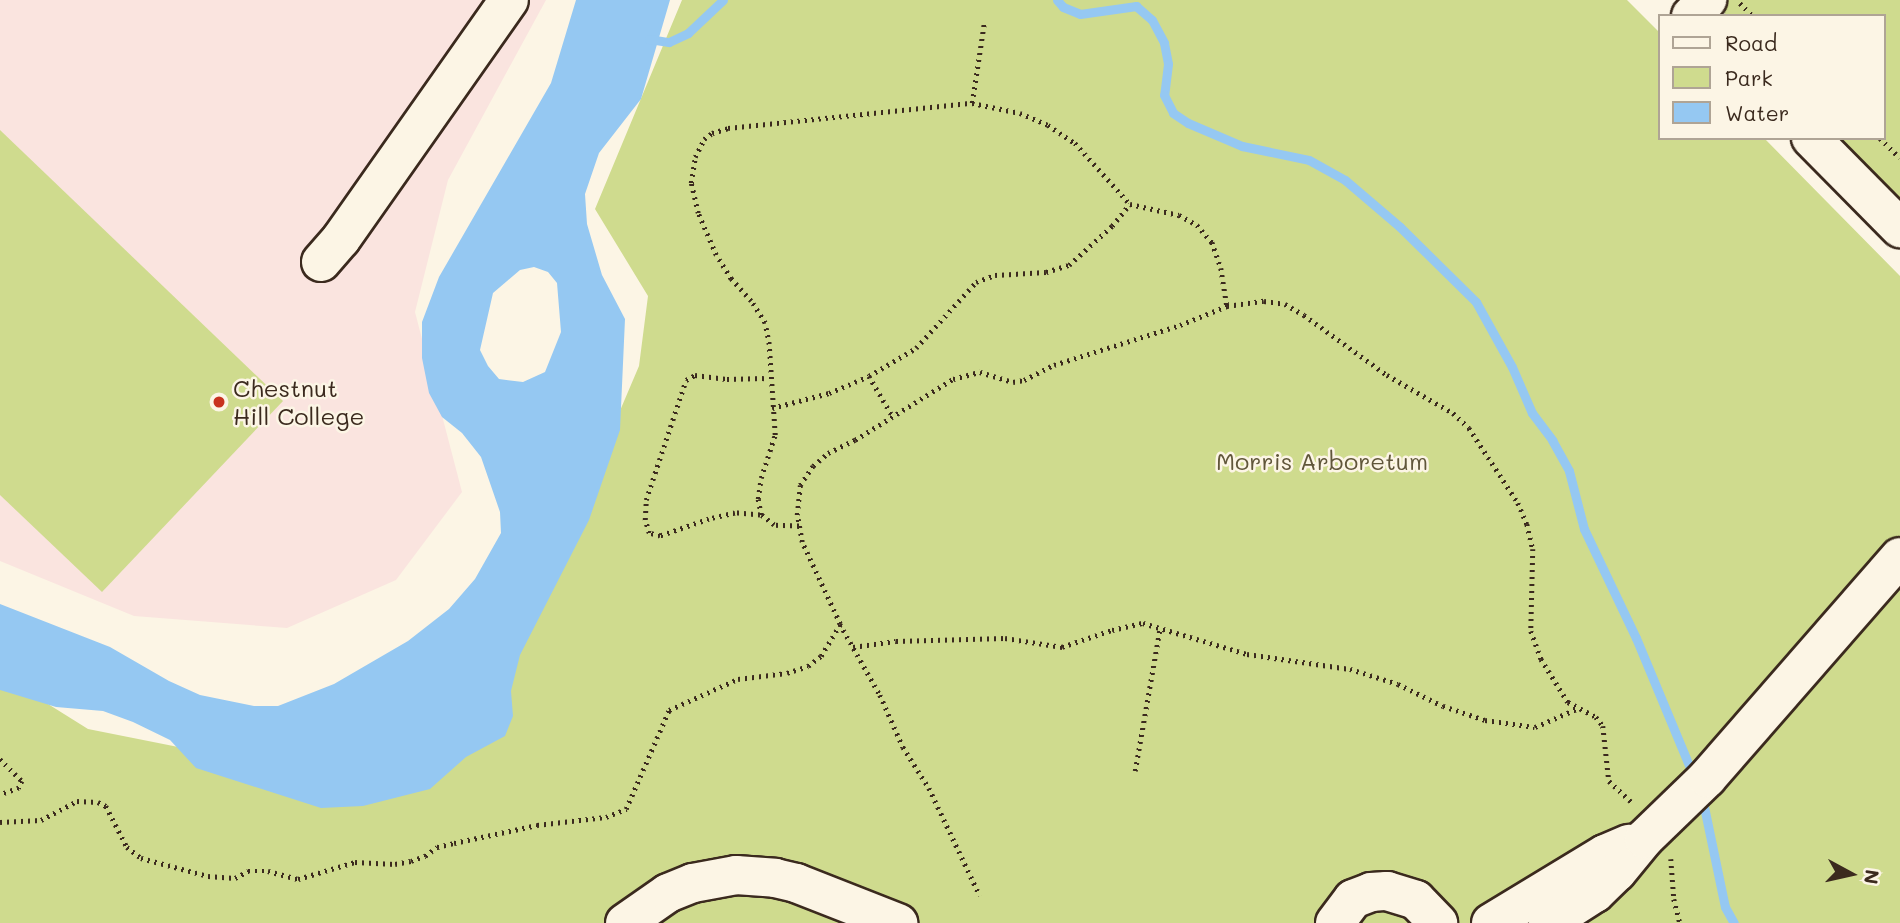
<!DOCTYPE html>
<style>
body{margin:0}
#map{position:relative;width:1900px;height:923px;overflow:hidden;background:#fcf5e5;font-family:Mali,sans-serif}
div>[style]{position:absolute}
.built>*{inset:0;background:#fae4df}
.green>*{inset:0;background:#cfdb8e}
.water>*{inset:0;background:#95c8f2}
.stream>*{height:9px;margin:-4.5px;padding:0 4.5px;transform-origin:4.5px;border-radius:4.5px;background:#95c8f2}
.path>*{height:4.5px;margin-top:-2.25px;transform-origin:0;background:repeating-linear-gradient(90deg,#3b2a1e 0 2px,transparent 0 7px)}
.roads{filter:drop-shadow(2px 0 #3b2a1e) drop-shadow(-2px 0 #3b2a1e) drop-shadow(0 2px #3b2a1e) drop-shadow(0 -2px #3b2a1e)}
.minor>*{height:38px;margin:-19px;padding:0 19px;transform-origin:19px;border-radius:19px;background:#fcf5e5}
.dots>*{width:19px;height:19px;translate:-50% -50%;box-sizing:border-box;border:4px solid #fcf5e5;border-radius:50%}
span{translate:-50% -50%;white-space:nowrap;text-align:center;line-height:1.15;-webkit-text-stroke:5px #fcf5e5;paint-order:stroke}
.poi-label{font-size:24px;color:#3b2a1e}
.left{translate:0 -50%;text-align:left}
.park-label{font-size:24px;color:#60563a}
.legend{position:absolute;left:1658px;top:14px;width:228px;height:126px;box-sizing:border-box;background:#fcf5e5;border:2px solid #afa495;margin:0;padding:9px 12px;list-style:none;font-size:21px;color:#3b2a1e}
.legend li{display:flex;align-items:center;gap:14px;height:35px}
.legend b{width:35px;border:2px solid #afa495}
.north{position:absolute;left:1816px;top:839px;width:70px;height:70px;-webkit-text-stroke:5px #fcf5e5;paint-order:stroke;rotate:98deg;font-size:19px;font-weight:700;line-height:28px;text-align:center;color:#3b2a1e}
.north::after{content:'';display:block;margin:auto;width:24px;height:32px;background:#3b2a1e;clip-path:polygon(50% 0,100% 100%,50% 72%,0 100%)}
</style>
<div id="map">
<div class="built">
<i style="clip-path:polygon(0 0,546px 0,448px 180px,415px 312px,462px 492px,396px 580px,287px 628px,134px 616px,0 561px)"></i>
</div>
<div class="green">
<i style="clip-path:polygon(682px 0,1627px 0,1660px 33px,1660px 138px,1764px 138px,1900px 276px,1900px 923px,0 923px,0 674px,88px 729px,259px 763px,579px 507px,639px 366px,648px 296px,595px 209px)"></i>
<i style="clip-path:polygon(1713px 0,1900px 0,1900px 205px,1833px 138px,1884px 138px,1884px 16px,1727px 16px)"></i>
<i style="clip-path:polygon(0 130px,283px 401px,102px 592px,0 495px)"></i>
</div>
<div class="water">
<i style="clip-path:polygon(evenodd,576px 0,670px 0,641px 99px,599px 153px,585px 194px,587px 224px,602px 275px,625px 319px,620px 430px,589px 520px,520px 655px,511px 691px,513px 716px,505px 736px,466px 757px,430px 789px,363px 806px,321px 808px,196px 768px,170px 740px,133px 722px,103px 711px,56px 707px,0 690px,0 604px,110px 647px,169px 681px,200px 695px,254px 706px,278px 706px,334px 684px,408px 641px,449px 609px,475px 579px,501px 533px,500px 512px,481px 457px,462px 433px,442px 417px,429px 393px,422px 358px,422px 322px,439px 277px,551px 83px,576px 0,534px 267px,548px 272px,557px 283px,561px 332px,545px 372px,523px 382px,499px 379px,488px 366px,480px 350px,493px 293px,520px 270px,534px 267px)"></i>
</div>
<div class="stream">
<i style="left:1057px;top:0;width:9px;rotate:49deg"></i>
<i style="left:1063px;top:7px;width:18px;rotate:22deg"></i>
<i style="left:1080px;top:14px;width:57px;rotate:-8.1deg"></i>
<i style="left:1136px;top:6px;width:21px;rotate:41deg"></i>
<i style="left:1152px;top:20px;width:26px;rotate:62deg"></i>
<i style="left:1164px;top:43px;width:21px;rotate:79deg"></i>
<i style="left:1168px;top:64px;width:31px;rotate:97deg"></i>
<i style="left:1164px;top:95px;width:20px;rotate:63deg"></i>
<i style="left:1173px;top:113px;width:18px;rotate:34deg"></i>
<i style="left:1188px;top:123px;width:59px;rotate:23.1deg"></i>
<i style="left:1242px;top:146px;width:68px;rotate:11.8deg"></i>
<i style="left:1309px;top:160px;width:41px;rotate:29.1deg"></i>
<i style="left:1345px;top:180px;width:72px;rotate:40.5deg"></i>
<i style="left:1400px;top:227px;width:107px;rotate:44.6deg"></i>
<i style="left:1476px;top:302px;width:74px;rotate:61deg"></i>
<i style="left:1512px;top:367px;width:50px;rotate:66.5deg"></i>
<i style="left:1532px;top:413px;width:34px;rotate:53deg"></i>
<i style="left:1552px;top:440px;width:35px;rotate:61deg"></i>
<i style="left:1569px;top:471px;width:60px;rotate:75.5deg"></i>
<i style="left:1584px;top:529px;width:121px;rotate:64.5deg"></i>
<i style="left:1636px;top:638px;width:151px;rotate:67.4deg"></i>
<i style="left:649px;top:39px;width:20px;rotate:9deg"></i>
<i style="left:669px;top:42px;width:21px;rotate:-25deg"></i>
<i style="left:688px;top:33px;width:48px;rotate:-43.3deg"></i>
<i style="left:1702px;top:797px;width:112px;rotate:78.2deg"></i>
<i style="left:1725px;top:907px;width:18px;rotate:61deg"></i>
</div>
<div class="path">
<i style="left:1740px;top:3px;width:18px;rotate:45deg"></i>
<i style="left:972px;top:103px;width:80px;rotate:-81.4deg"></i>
<i style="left:1880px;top:138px;width:28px;rotate:45deg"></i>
<i style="left:869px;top:376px;width:48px;rotate:59.7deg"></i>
<i style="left:772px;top:408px;width:59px;rotate:-14.7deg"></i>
<i style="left:829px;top:393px;width:43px;rotate:-23deg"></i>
<i style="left:869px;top:376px;width:55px;rotate:-30.8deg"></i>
<i style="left:916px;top:348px;width:89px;rotate:-47.7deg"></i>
<i style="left:976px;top:282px;width:20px;rotate:-20deg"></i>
<i style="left:995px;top:275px;width:51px;rotate:-3.4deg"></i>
<i style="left:1046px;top:272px;width:24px;rotate:-17deg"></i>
<i style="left:1069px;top:265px;width:58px;rotate:-42.2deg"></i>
<i style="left:1112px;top:226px;width:28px;rotate:-51deg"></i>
<i style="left:760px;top:515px;width:25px;rotate:-175deg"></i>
<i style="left:735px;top:513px;width:27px;rotate:167deg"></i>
<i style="left:709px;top:519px;width:52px;rotate:160.9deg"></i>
<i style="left:660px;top:536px;width:11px;rotate:-165deg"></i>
<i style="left:649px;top:533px;width:14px;rotate:-107deg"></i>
<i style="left:645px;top:520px;width:20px;rotate:-87deg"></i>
<i style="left:646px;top:500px;width:126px;rotate:-71.6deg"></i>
<i style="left:686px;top:380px;width:10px;rotate:-29deg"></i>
<i style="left:695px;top:375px;width:32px;rotate:7deg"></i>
<i style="left:727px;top:379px;width:42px;rotate:-1.4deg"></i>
<i style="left:799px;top:526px;width:25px;rotate:-178deg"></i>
<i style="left:774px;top:525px;width:16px;rotate:-142deg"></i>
<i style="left:761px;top:515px;width:16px;rotate:-101deg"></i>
<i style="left:758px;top:499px;width:21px;rotate:-82deg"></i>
<i style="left:761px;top:478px;width:45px;rotate:-72deg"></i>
<i style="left:775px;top:435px;width:91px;rotate:-93.8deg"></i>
<i style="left:769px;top:344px;width:21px;rotate:-101deg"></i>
<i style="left:765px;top:323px;width:26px;rotate:-122deg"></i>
<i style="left:751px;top:301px;width:30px;rotate:-132deg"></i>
<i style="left:731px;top:279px;width:28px;rotate:-122deg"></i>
<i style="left:716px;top:255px;width:46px;rotate:-113.2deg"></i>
<i style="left:698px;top:213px;width:31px;rotate:-103deg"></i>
<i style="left:691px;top:183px;width:26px;rotate:-81deg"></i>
<i style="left:695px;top:157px;width:20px;rotate:-63deg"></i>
<i style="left:704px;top:139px;width:10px;rotate:-37deg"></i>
<i style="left:712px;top:133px;width:17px;rotate:-17deg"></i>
<i style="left:728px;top:128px;width:245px;rotate:-5.9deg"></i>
<i style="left:972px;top:103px;width:49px;rotate:11.8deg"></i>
<i style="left:1020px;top:113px;width:30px;rotate:23deg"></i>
<i style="left:1048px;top:125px;width:32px;rotate:34deg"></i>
<i style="left:1075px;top:143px;width:82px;rotate:48deg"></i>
<i style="left:1130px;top:204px;width:50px;rotate:12.7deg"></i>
<i style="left:1179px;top:215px;width:21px;rotate:29deg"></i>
<i style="left:1197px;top:225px;width:23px;rotate:49deg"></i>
<i style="left:1212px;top:242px;width:28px;rotate:71deg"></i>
<i style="left:1221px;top:268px;width:38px;rotate:81deg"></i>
<i style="left:840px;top:624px;width:81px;rotate:60.6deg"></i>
<i style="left:880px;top:695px;width:57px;rotate:66.1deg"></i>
<i style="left:903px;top:747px;width:49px;rotate:57.6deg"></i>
<i style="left:929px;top:788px;width:119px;rotate:64.7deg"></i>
<i style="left:853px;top:647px;width:43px;rotate:-7.9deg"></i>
<i style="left:896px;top:641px;width:109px;rotate:-1.6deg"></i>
<i style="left:1005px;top:638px;width:58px;rotate:9deg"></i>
<i style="left:1062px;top:647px;width:53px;rotate:-18.8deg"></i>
<i style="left:1112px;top:630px;width:32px;rotate:-13deg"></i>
<i style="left:1143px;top:623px;width:109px;rotate:16.6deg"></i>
<i style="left:1247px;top:654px;width:104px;rotate:8.3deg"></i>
<i style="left:1350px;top:669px;width:50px;rotate:17.4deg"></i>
<i style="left:1398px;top:684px;width:50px;rotate:26.1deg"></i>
<i style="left:1443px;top:706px;width:44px;rotate:18.4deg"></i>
<i style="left:1485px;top:720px;width:50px;rotate:8deg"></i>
<i style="left:1535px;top:727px;width:48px;rotate:-23.4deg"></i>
<i style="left:0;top:759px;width:31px;rotate:45deg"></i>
<i style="left:22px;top:781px;width:8px;rotate:113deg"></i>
<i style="left:19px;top:788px;width:20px;rotate:160deg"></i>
<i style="left:1135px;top:771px;width:145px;rotate:-80.1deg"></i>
<i style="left:0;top:822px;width:41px;rotate:-2.8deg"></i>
<i style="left:41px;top:820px;width:41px;rotate:-27.8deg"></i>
<i style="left:77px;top:801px;width:21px;rotate:3deg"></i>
<i style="left:98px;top:802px;width:9px;rotate:27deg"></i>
<i style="left:106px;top:806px;width:46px;rotate:62.9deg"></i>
<i style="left:127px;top:847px;width:18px;rotate:38deg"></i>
<i style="left:141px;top:858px;width:69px;rotate:15deg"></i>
<i style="left:208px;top:876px;width:27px;rotate:4deg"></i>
<i style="left:235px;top:878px;width:15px;rotate:-28deg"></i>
<i style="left:248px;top:871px;width:20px"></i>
<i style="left:268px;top:871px;width:31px;rotate:15deg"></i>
<i style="left:298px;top:879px;width:59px;rotate:-16.6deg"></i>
<i style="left:355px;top:862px;width:40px;rotate:2.9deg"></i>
<i style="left:395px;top:864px;width:16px;rotate:-11deg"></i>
<i style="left:411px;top:861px;width:15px;rotate:-20deg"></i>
<i style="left:425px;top:856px;width:15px;rotate:-37deg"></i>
<i style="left:437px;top:847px;width:17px;rotate:-13deg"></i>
<i style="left:454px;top:843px;width:85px;rotate:-12.2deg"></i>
<i style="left:537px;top:825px;width:69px;rotate:-6.6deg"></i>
<i style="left:606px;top:817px;width:22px;rotate:-22deg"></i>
<i style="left:626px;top:809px;width:108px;rotate:-66.5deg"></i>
<i style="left:669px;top:710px;width:76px;rotate:-24.2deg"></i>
<i style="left:738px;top:679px;width:49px;rotate:-7deg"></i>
<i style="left:787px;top:673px;width:22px;rotate:-18deg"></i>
<i style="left:808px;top:666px;width:16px;rotate:-38deg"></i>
<i style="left:821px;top:656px;width:37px;rotate:-59deg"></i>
<i style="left:840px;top:624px;width:90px;rotate:-114.9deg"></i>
<i style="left:802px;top:542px;width:27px;rotate:-100deg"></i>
<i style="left:797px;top:515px;width:30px;rotate:-84deg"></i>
<i style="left:800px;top:485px;width:23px;rotate:-56deg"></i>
<i style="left:813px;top:466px;width:20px;rotate:-41deg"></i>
<i style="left:828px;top:453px;width:30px;rotate:-26deg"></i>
<i style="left:855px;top:440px;width:115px;rotate:-31.9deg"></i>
<i style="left:953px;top:379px;width:28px;rotate:-15deg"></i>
<i style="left:980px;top:372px;width:34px;rotate:17deg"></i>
<i style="left:1013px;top:382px;width:11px;rotate:-10deg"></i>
<i style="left:1024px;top:380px;width:34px;rotate:-27deg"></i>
<i style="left:1054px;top:365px;width:132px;rotate:-17.6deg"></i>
<i style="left:1180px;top:325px;width:51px;rotate:-22deg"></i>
<i style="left:1227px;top:306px;width:37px;rotate:-8deg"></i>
<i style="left:1264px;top:301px;width:21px;rotate:8deg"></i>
<i style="left:1285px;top:304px;width:22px;rotate:30deg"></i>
<i style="left:1304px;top:315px;width:102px;rotate:35.9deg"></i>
<i style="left:1387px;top:375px;width:76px;rotate:29.9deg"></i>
<i style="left:1453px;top:413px;width:22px;rotate:43deg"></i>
<i style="left:1469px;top:428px;width:90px;rotate:56.8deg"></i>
<i style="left:1518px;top:503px;width:23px;rotate:67deg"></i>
<i style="left:1527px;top:524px;width:26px;rotate:77deg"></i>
<i style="left:1533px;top:549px;width:82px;rotate:91.4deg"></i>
<i style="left:1531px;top:631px;width:30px;rotate:70deg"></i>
<i style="left:1541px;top:659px;width:51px;rotate:57.9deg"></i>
<i style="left:1568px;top:702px;width:32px;rotate:28deg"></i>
<i style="left:1596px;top:717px;width:11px;rotate:52deg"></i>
<i style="left:1603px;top:726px;width:55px;rotate:83.8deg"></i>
<i style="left:1609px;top:781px;width:34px;rotate:43deg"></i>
<i style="left:1671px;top:859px;width:40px;rotate:85.7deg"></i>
<i style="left:1674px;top:899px;width:25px;rotate:76deg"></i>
</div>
<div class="roads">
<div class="minor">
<i style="left:1691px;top:16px;width:23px;rotate:-45deg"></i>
<i style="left:1811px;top:138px;width:127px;rotate:45.3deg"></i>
<i style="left:321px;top:262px;width:30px;rotate:-49deg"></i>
<i style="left:341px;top:239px;width:292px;rotate:-54.9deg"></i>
<i style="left:625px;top:923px;width:52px;rotate:-34.9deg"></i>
<i style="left:668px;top:893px;width:27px;rotate:-22deg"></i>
<i style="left:693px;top:883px;width:44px;rotate:-10.5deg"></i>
<i style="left:736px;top:875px;width:39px;rotate:4deg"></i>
<i style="left:775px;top:878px;width:22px;rotate:13deg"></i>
<i style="left:796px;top:883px;width:110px;rotate:21.4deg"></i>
<i style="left:1335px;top:923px;width:30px;rotate:-53deg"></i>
<i style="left:1353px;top:899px;width:19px;rotate:-21deg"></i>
<i style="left:1371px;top:892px;width:16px;rotate:-4deg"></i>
<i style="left:1387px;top:891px;width:30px;rotate:17deg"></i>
<i style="left:1416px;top:900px;width:32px;rotate:46deg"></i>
<i style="left:1491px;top:923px;width:133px;rotate:-31.2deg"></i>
<i style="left:1605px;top:854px;width:26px;rotate:-23deg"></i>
<i style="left:1548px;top:923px;width:56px;rotate:-32.6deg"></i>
<i style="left:1595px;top:893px;width:30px;rotate:-44deg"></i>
<i style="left:1617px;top:872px;width:43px;rotate:-50.7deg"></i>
<i style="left:1644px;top:839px;width:88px;rotate:-44.1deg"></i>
<i style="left:1707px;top:778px;width:293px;rotate:-48.9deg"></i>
</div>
</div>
<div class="dots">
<i style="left:219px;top:402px;background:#c8321e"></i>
</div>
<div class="poi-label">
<span class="left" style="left:233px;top:402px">Chestnut<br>Hill College</span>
</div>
<div class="park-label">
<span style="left:1322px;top:461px">Morris Arboretum</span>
</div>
<ul class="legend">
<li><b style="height:9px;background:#fcf5e5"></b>Road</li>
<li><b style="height:19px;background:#cfdb8e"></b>Park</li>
<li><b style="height:19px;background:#95c8f2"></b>Water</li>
</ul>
<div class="north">N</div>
</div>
